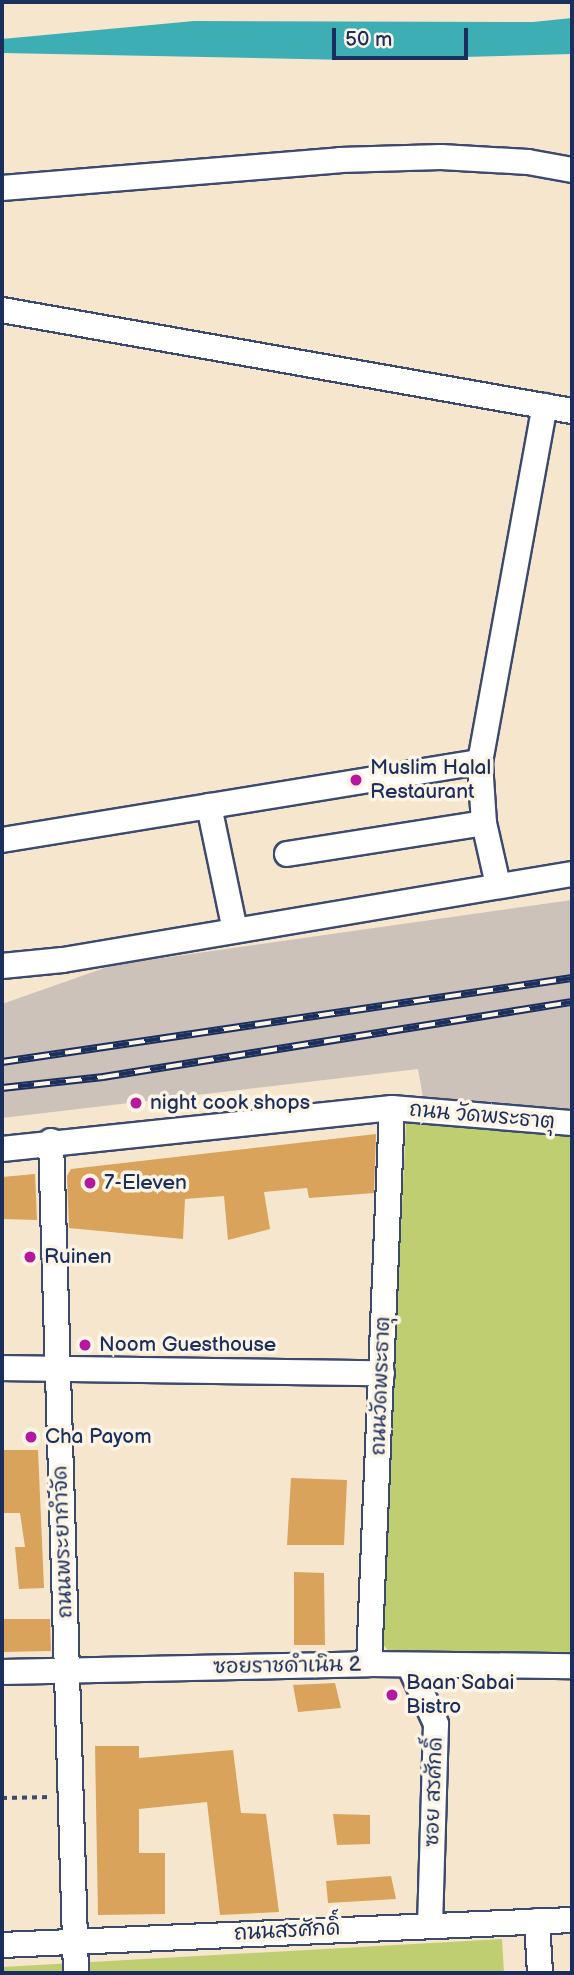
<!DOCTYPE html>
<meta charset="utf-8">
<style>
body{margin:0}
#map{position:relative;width:574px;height:1975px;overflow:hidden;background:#f6e6cd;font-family:"Balsamiq Sans","Playpen Sans Thai",sans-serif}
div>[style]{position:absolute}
.industrial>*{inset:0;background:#ccc2b9}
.green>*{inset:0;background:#bfce71}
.water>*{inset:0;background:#3caeb4}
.building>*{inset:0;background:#d9a35b}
.path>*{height:3.5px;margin-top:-1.75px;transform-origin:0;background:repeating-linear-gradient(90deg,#3c4a6f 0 5px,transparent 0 10px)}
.roads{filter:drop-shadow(2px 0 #3c4a6f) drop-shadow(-2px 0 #3c4a6f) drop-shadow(0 2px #3c4a6f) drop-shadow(0 -2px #3c4a6f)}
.minor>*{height:24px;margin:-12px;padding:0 12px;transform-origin:12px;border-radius:12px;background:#fff}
.rail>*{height:8px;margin-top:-4px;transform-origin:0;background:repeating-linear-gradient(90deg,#fcf5e5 0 16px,#1b2f5e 0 32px);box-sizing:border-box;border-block:2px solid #1b2f5e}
.dots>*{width:19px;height:19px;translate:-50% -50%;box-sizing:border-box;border:4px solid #fcf5e5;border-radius:50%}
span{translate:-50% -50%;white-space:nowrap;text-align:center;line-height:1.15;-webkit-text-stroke:7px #fcf5e5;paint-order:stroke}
.poi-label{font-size:21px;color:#1b2f5e}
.left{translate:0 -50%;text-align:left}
.street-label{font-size:21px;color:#1b2f5e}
.frame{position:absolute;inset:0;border:4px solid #1b2f5e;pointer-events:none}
.scale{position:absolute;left:332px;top:28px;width:136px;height:32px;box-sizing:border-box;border:4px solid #1b2f5e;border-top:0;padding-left:9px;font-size:21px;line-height:24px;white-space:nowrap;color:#1b2f5e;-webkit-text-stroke:5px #fcf5e5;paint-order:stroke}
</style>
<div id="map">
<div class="industrial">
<i style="clip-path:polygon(572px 900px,572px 1113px,424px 1103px,418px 1069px,2px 1118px,2px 1004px,113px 965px)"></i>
</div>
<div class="green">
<i style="clip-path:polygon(406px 1123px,572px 1135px,572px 1654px,391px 1654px,381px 1642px)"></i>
<i style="clip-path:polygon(502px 1939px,504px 1973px,2px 1973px,2px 1967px)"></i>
</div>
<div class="water">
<i style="clip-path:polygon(572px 18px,572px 54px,350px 60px,2px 53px,2px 39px,194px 21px,533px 22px)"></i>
</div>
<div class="building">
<i style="clip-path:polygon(376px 1134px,374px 1193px,309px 1198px,307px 1188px,264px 1192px,270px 1229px,228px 1240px,224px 1196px,185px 1199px,183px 1239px,69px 1228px,67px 1176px,71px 1169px)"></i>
<i style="clip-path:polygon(35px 1174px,37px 1220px,2px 1219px,2px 1177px)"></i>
<i style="clip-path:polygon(2px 1450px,38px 1450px,44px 1588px,19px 1589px,15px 1547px,25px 1547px,20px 1513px,2px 1513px)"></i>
<i style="clip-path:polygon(291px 1478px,347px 1480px,344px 1545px,287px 1545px)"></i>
<i style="clip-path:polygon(294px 1572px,324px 1573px,325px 1645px,294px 1645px)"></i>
<i style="clip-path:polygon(2px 1619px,50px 1619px,51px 1651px,2px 1652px)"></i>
<i style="clip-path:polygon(335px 1683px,341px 1708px,298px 1712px,293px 1685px)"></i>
<i style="clip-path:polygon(95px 1746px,139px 1746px,139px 1758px,233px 1750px,241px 1813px,266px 1814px,279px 1912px,220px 1915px,207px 1802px,139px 1809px,139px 1853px,165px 1853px,165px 1914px,98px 1915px)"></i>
<i style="clip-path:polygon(333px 1814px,370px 1815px,370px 1844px,337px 1845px)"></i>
<i style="clip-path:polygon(391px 1876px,396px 1899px,328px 1903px,326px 1881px)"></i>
</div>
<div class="path">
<i style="left:2px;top:1798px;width:50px;rotate:-1.1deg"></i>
</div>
<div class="roads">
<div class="minor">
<i style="left:2px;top:188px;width:339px;rotate:-4.7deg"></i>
<i style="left:340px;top:160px;width:101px;rotate:-1.7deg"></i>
<i style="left:441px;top:157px;width:87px;rotate:3.3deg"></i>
<i style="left:528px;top:162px;width:45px;rotate:10.3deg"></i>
<i style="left:2px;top:310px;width:579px;rotate:10.05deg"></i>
<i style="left:209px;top:806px;width:127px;rotate:78.2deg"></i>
<i style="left:2px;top:840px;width:484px;rotate:-9.3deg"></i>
<i style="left:287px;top:854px;width:199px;rotate:-8.9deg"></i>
<i style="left:498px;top:885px;width:64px;rotate:-102.7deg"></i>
<i style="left:484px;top:823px;width:61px;rotate:-93.8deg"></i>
<i style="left:480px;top:762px;width:362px;rotate:-79.7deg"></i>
<i style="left:2px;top:966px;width:61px;rotate:-5.6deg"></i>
<i style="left:63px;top:960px;width:516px;rotate:-9.59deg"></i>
<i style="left:51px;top:1141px;width:832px;rotate:88.28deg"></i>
<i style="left:2px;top:1149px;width:392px;rotate:-6deg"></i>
<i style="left:392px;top:1108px;width:181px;rotate:4.8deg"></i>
<i style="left:2px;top:1368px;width:380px;rotate:0.8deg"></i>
<i style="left:369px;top:1664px;width:556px;rotate:-87.63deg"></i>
<i style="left:409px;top:1665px;width:65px;rotate:65.4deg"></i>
<i style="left:436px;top:1724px;width:200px;rotate:91.7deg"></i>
<i style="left:2px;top:1672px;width:367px;rotate:-1.2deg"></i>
<i style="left:369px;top:1664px;width:203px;rotate:0.6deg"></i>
<i style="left:537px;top:1921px;width:52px;rotate:86.7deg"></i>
<i style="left:2px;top:1945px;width:571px;rotate:-2.51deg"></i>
</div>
</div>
<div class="rail">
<i style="left:2px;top:1062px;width:576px;rotate:-8.38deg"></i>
<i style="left:2px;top:1088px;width:102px;rotate:-6.2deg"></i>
<i style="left:103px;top:1077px;width:475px;rotate:-9.1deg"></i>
</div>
<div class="dots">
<i style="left:356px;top:780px;background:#b5179e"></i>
<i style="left:136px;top:1103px;background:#b5179e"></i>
<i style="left:90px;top:1183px;background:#b5179e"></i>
<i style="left:30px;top:1257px;background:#b5179e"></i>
<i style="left:85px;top:1345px;background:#b5179e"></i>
<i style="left:31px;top:1437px;background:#b5179e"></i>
<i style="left:392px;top:1695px;background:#b5179e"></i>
</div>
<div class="poi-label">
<span class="left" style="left:370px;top:780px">Muslim Halal<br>Restaurant</span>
<span class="left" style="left:150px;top:1103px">night cook shops</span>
<span class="left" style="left:104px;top:1183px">7-Eleven</span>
<span class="left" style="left:44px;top:1257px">Ruinen</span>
<span class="left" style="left:99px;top:1345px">Noom Guesthouse</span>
<span class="left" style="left:45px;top:1437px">Cha Payom</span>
<span class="left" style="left:406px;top:1695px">Baan Sabai<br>Bistro</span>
</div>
<div class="street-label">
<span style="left:482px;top:1116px;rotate:5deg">ถนน วัดพระธาตุ</span>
<span style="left:381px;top:1386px;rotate:-88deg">ถนนวัดพระธาตุ</span>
<span style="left:63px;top:1542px;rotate:-92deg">ถนนพระยากำจัด</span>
<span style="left:287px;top:1666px;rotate:-1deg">ซอยราชดำเนิน 2</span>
<span style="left:434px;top:1792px;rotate:-88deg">ซอย สรศักดิ์</span>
<span style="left:287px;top:1931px;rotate:-3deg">ถนนสรศักดิ์</span>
</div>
<div class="frame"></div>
<div class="scale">50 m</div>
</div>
